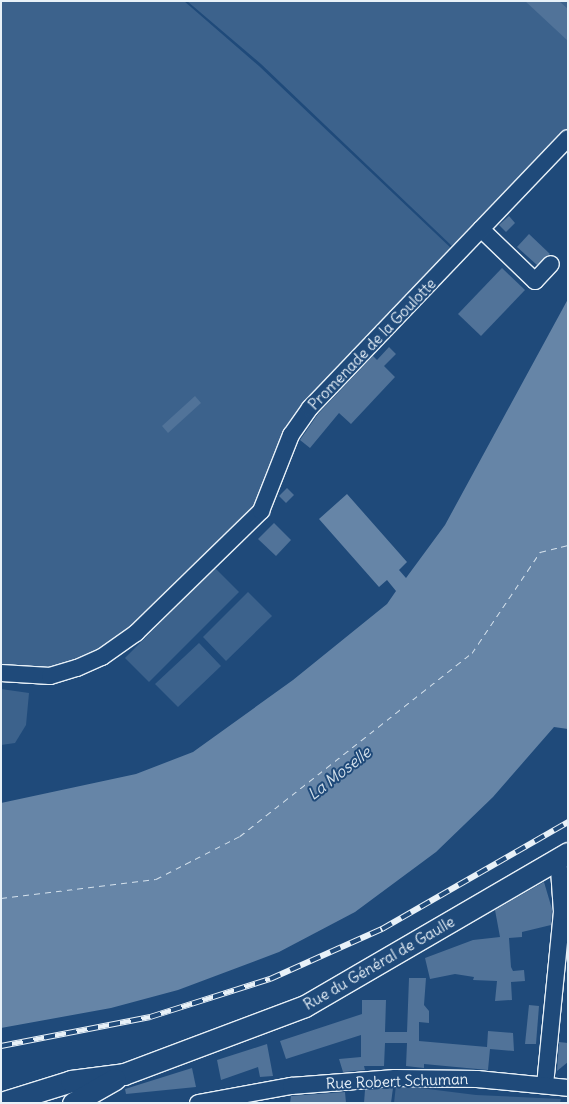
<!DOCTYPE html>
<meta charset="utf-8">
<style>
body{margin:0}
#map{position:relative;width:569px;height:1104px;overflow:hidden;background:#1f4a7a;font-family:Delius,sans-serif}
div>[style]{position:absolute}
.green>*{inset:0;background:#3c628c}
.water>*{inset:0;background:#6685a7}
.ferry>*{height:1px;margin-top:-0.5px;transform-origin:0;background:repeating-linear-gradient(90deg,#d4e1ec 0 6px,transparent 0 11px)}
.building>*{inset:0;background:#517399}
.roads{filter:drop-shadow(1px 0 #e8f1f8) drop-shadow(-1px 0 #e8f1f8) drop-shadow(0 1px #e8f1f8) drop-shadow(0 -1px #e8f1f8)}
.minor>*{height:16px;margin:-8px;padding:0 8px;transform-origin:8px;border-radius:8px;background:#1f4a7a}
.major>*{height:21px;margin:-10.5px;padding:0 10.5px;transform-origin:10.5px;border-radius:10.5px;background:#1f4a7a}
.rail>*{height:5.5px;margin-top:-2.75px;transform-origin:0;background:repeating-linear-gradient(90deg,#1f4a7a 0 11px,#e8f1f8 0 22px);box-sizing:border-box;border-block:1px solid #e8f1f8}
span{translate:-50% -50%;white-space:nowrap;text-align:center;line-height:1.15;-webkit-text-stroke:4px #1f4a7a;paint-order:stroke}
.street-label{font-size:15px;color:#e8f1f8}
.water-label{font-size:16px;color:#d4e1ec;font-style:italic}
.frame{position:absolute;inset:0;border:2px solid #e8f1f8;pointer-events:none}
</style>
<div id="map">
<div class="green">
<i style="clip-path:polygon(1px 1px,184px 1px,259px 66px,453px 250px,322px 387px,249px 517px,127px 633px,102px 650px,63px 666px,33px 670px,1px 666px)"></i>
<i style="clip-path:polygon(187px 1px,568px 1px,568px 127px,453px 247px,261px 64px)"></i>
<i style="clip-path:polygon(215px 568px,239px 592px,149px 682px,125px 658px)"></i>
<i style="clip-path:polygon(248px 592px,272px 616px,226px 661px,203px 637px)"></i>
<i style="clip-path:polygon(199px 643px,221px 666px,178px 707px,155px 684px)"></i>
<i style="clip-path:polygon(1px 689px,29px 693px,26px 725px,15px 743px,1px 745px)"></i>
<i style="clip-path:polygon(396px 1085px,476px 1095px,561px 1099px,560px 1103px,394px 1103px)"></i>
</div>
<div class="water">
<i style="clip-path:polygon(568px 299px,568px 729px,554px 727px,493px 797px,436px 852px,355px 912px,279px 952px,178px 990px,111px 1008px,1px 1028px,1px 803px,136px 774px,193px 752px,293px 680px,387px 604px,396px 591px,387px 580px,379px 587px,319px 519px,347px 494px,407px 562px,399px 570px,406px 578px,445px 525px)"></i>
</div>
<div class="ferry">
<i style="left:1px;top:898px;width:156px;rotate:-7deg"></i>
<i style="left:156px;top:879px;width:94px;rotate:-27.1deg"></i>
<i style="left:240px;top:836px;width:295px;rotate:-38.3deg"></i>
<i style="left:472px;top:653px;width:122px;rotate:-56deg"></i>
<i style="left:540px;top:552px;width:29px;rotate:-14deg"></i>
</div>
<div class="building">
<i style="clip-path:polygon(525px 1px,559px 1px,568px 9px,568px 41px)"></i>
<i style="clip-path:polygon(509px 216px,515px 223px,506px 232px,499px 225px)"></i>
<i style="clip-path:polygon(529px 234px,550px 254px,537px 265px,517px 247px)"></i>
<i style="clip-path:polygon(502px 268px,525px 290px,481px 336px,458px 314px)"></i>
<i style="clip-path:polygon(389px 347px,396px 354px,384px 366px,395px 377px,351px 424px,339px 413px,310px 448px,300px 440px,318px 414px,373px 356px,377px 360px)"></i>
<i style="clip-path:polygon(195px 396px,201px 403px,168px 433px,162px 426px)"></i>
<i style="clip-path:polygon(287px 488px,294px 495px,286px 503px,279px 496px)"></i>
<i style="clip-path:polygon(274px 523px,291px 540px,276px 556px,258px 539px)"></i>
<i style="clip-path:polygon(544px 882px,552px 909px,551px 925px,522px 932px,522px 937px,509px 938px,511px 967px,513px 971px,524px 970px,525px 981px,511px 982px,512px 1000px,495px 1001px,497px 981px,473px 980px,474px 977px,455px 974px,430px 979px,425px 958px,473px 940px,500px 937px,495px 910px)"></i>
<i style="clip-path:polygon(409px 978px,426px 978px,424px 1005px,429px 1011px,429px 1023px,419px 1022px,419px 1041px,487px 1047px,488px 1031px,513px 1033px,514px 1051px,490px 1049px,488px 1070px,424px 1064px,424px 1068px,406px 1066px,407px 1043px,385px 1043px,384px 1066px,364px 1066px,365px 1070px,343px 1072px,339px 1059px,361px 1057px,361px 1035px,286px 1059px,280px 1041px,362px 1014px,362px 1000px,386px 1000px,385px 1032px,407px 1032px)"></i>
<i style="clip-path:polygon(529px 1005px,539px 1006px,536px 1044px,525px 1044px)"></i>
<i style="clip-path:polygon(559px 1042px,568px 1043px,568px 1062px,557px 1071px)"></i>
<i style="clip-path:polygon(267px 1044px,273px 1076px,260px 1077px,258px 1067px,221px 1080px,217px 1060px)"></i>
<i style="clip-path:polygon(192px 1068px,196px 1087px,126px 1094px,125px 1089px)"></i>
<i style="clip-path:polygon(393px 1088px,391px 1103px,364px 1103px,365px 1090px)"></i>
<i style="clip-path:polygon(345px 1092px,346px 1103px,290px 1103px,291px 1096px)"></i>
</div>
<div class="roads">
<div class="minor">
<i style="left:481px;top:229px;width:75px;rotate:43.9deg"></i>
<i style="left:535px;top:281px;width:23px;rotate:-47deg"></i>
<i style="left:1px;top:673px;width:49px;rotate:3.5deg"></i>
<i style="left:50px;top:676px;width:28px;rotate:-17deg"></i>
<i style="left:77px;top:668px;width:27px;rotate:-24deg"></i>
<i style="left:102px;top:657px;width:42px;rotate:-35.2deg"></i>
<i style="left:136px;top:633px;width:175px;rotate:-44.3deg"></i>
<i style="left:261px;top:511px;width:82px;rotate:-68.5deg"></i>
<i style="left:291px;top:435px;width:33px;rotate:-55deg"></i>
<i style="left:310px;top:408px;width:373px;rotate:-46.3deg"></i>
<i style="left:545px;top:1085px;width:174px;rotate:-84.4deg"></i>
<i style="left:562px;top:912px;width:43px;rotate:-94deg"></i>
<i style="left:559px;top:869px;width:10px;rotate:-119deg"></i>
<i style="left:198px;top:1103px;width:95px;rotate:-10.4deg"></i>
<i style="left:291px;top:1086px;width:104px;rotate:-4.4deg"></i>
<i style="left:395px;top:1078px;width:82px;rotate:0.7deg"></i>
<i style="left:477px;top:1079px;width:91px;rotate:5.6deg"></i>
</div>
<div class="major">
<i style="left:1px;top:1103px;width:73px;rotate:-17.4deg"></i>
<i style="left:71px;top:1081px;width:53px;rotate:-7.5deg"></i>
<i style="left:124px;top:1074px;width:193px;rotate:-20.6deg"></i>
<i style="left:305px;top:1006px;width:304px;rotate:-30.2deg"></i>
<i style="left:73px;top:1103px;width:48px;rotate:-29.7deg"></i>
</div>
</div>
<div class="rail">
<i style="left:1px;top:1046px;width:152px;rotate:-11deg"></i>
<i style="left:150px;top:1017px;width:126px;rotate:-17.6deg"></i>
<i style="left:270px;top:979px;width:123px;rotate:-24.1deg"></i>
<i style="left:382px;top:929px;width:215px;rotate:-29.9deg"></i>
</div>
<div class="street-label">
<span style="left:372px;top:344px;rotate:-46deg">Promenade de la Goulotte</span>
<span style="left:379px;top:963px;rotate:-30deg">Rue du Général de Gaulle</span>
<span style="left:397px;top:1081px;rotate:-2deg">Rue Robert Schuman</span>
</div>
<div class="water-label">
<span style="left:339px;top:773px;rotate:-38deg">La Moselle</span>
</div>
<div class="frame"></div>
</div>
